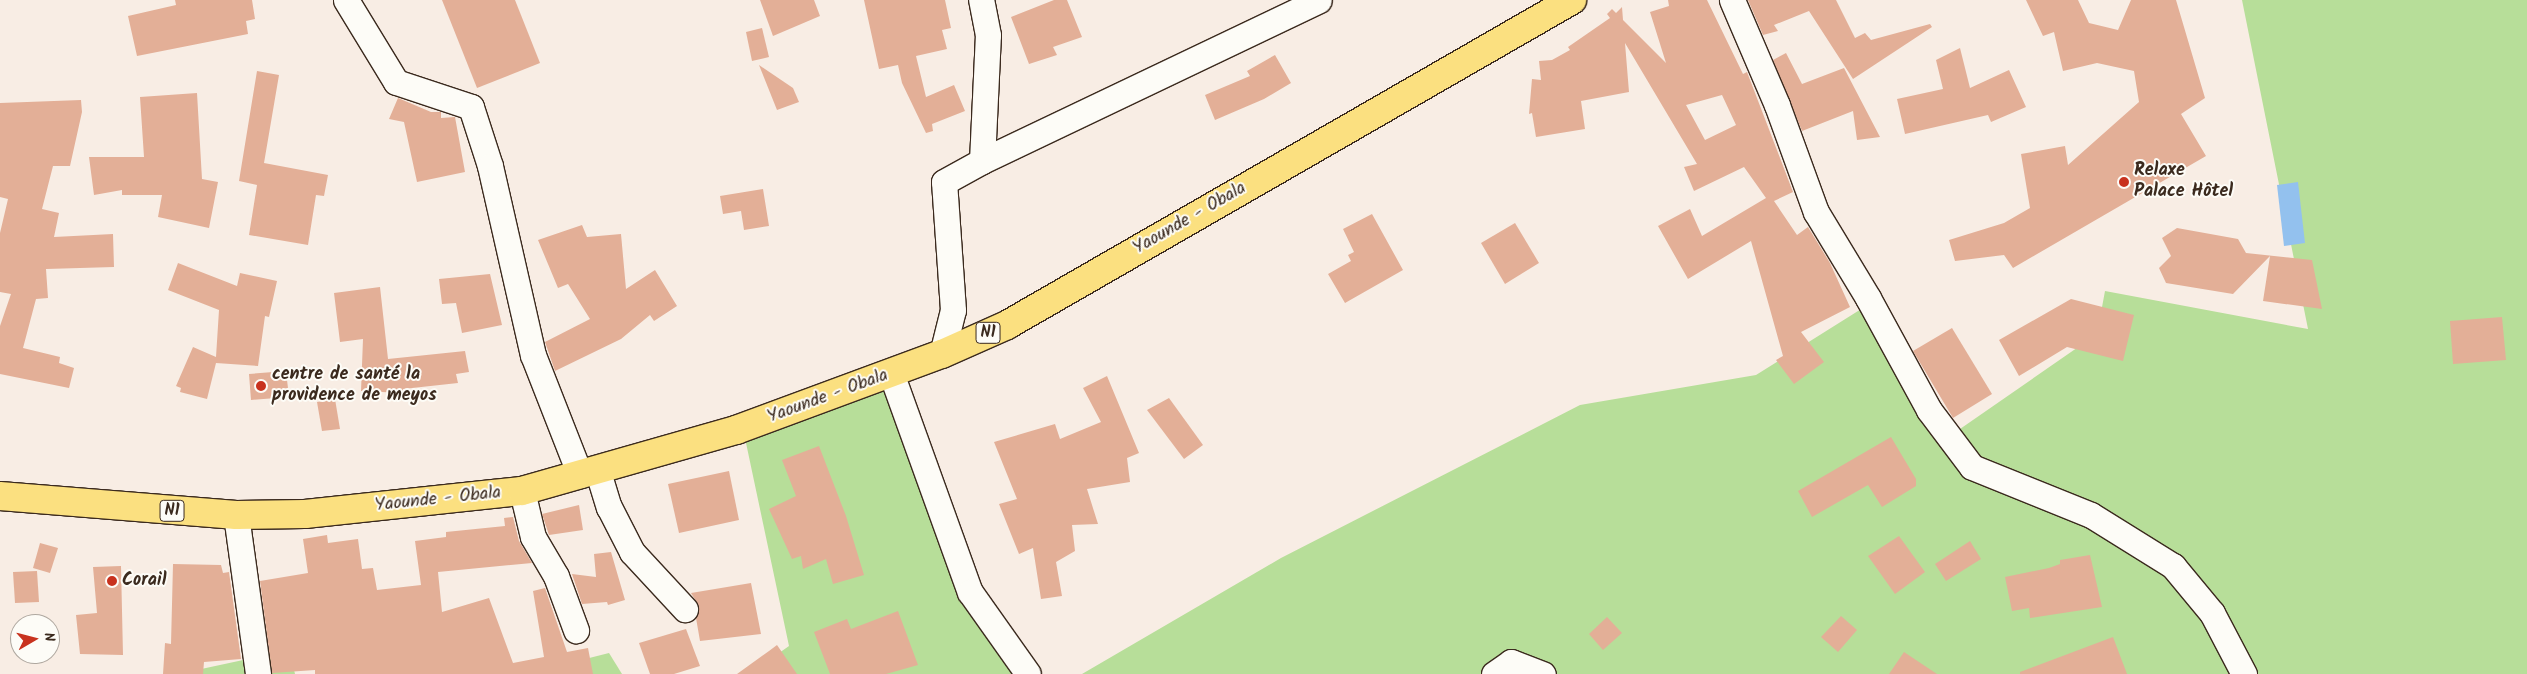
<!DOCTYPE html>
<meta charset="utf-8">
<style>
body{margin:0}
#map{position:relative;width:2527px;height:674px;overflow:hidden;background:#f8ede4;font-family:Kalam,sans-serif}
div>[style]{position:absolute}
.green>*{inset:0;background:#b7de99}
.water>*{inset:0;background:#93c1ee}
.building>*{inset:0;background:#e3af97}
.roads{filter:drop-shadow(1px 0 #3b2a1e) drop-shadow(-1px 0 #3b2a1e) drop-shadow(0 1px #3b2a1e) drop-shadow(0 -1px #3b2a1e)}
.minor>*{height:25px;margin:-12.5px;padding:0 12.5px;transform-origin:12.5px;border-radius:12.5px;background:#fdfcf7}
.trunk>*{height:28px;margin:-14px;padding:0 14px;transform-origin:14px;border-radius:14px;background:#fbe080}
.dots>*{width:14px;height:14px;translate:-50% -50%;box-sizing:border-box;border:2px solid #fdfcf7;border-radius:50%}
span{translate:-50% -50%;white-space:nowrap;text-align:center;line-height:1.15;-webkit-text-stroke:4px #fdfcf7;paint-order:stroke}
.shield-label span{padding:1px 4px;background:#fdfcf7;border:1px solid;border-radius:4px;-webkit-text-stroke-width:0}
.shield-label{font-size:16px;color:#3b2a1e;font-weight:700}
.poi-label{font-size:18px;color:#3b2a1e;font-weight:700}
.left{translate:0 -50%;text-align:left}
.street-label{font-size:18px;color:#3b2a1e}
.north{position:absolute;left:10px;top:614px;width:50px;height:50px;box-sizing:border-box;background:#fdfcf7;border:1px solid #afa8a0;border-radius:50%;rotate:82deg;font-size:14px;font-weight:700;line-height:20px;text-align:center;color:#3b2a1e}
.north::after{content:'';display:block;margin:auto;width:18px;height:22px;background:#c8321e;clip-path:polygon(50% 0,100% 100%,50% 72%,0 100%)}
</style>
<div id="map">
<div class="green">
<i style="clip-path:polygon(2242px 0,2527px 0,2527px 674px,1082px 674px,1281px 558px,1580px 405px,1756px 375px,1866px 306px,1947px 438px,2097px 334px,2105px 291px,2308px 329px)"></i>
<i style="clip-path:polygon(883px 377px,970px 592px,1034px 674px,749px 674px,789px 646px,742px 424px)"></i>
<i style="clip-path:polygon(289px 650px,295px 674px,178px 674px)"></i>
<i style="clip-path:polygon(609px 653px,622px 674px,526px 674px)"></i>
</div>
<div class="water">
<i style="clip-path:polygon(2298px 182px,2305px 243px,2284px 246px,2277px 185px)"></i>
</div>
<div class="building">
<i style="clip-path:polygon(175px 0,252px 0,255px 19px,246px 21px,248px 34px,137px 56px,128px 16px,176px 5px)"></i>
<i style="clip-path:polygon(442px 0,515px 0,540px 63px,477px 88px)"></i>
<i style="clip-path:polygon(760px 0,814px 0,820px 16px,773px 36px)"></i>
<i style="clip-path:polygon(864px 0,945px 0,951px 28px,942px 30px,947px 49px,916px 56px,926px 97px,954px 85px,965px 111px,932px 124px,933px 131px,926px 133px,902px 83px,898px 65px,879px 69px)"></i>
<i style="clip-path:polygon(1054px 0,1067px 0,1082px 37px,1053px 47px,1057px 55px,1029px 64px,1011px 17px)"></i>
<i style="clip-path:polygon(evenodd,1668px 0,1707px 0,1743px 74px,1747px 72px,1793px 192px,1774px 201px,1797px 235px,1808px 227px,1830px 263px,1850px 307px,1801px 332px,1824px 362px,1794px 384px,1776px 360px,1783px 356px,1751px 241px,1688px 279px,1658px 226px,1690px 209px,1702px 236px,1766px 198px,1744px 167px,1694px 191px,1684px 167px,1697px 164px,1625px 43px,1629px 92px,1581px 101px,1585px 129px,1536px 137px,1532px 113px,1529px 114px,1532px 79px,1541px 80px,1539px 61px,1552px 60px,1570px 50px,1568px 47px,1610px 18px,1607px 14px,1612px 9px,1616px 13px,1622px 7px,1623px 20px,1666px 63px,1650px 12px,1669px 6px,1668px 0,1722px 95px,1736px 125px,1705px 140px,1686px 105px,1722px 95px)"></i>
<i style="clip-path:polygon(1748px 0,1836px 0,1855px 38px,1865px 33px,1871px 40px,1930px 24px,1932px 27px,1853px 79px,1809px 11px,1774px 25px,1778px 31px,1763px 35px)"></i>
<i style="clip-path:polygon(2026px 0,2078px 0,2089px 23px,2118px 30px,2131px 0,2176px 0,2205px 98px,2181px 114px,2206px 156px,2013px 268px,2004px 255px,1955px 261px,1949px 240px,2004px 223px,2030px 208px,2021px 154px,2065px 146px,2068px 165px,2139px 102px,2134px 71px,2097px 63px,2063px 71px,2054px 32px,2043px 36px)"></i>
<i style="clip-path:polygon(762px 28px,769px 57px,752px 61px,746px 32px)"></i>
<i style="clip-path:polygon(1960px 48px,1970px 88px,2009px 70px,2026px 107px,1991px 122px,1988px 115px,1905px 134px,1897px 99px,1943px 89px,1936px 60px)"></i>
<i style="clip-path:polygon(1786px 53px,1802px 84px,1844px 68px,1880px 137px,1857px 140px,1853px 111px,1802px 131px,1773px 60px)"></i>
<i style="clip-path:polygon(1275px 55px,1291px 83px,1264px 99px,1215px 120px,1205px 95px,1250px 76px,1247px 71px)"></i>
<i style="clip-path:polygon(759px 65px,793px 88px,799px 102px,777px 110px)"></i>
<i style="clip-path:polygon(257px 71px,279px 75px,264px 163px,328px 175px,324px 196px,316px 195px,308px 245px,249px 235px,257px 185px,239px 181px)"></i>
<i style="clip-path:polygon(197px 93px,202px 179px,218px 182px,209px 228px,158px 217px,162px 195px,122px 195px,122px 190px,94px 195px,89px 157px,144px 157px,140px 97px)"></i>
<i style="clip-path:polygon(398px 98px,431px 112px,441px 112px,441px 118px,455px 117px,465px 172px,417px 182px,404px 122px,389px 119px)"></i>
<i style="clip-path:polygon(81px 100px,82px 112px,70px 166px,53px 166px,42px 209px,59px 213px,54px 237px,113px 234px,114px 267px,46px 269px,48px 298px,36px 299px,23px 348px,60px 357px,59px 363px,74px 368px,69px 388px,0 374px,0 326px,11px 294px,0 292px,0 233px,8px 199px,0 197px,0 103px)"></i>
<i style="clip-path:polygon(763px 189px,769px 226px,744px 230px,741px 211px,723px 214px,720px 196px)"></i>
<i style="clip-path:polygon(1372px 214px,1403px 270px,1345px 303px,1328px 274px,1351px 261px,1348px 255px,1354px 252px,1343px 229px)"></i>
<i style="clip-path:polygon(1515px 223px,1539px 263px,1505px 284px,1481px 243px)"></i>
<i style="clip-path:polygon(582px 225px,587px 237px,621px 234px,626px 289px,655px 270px,677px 306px,654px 321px,650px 315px,621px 339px,555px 371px,545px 342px,590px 319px,568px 284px,558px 288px,538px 240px)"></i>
<i style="clip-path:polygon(2177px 228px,2238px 239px,2246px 253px,2312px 260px,2322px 309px,2263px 301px,2270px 256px,2233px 294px,2166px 283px,2159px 268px,2171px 256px,2162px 238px)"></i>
<i style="clip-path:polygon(178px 263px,237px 286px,240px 273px,277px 281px,269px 317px,265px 316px,258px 366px,216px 363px,207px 399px,180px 392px,181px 388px,176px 386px,193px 347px,216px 357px,219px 310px,168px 290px)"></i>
<i style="clip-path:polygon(490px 274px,502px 325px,462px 333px,456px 303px,442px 304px,439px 279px)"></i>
<i style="clip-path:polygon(380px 287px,388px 359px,465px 351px,469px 372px,456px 374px,458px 383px,403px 389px,403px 393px,361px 391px,363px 339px,340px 342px,334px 293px)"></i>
<i style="clip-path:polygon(2071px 299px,2134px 315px,2123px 361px,2067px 347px,2019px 376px,1999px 340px)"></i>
<i style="clip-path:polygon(2502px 317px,2506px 360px,2453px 364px,2450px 321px)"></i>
<i style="clip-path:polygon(1952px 328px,1992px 394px,1953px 418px,1913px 351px)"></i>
<i style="clip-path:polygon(286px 371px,289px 397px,251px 400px,249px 374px)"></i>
<i style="clip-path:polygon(1107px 376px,1139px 453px,1127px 458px,1130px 482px,1087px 489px,1098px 524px,1072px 525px,1075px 551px,1056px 562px,1062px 596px,1041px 599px,1033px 548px,1019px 554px,999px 504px,1017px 499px,994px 442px,1055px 424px,1060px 439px,1101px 422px,1083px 388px)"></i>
<i style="clip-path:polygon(1169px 398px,1203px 445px,1184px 459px,1147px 410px)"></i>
<i style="clip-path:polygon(335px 399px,340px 429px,322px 431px,317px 402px)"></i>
<i style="clip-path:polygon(1891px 437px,1916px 479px,1916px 486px,1882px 507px,1868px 485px,1812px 517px,1798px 491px)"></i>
<i style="clip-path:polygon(819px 446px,846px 516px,864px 575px,833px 584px,826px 559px,803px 569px,801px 556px,792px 559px,769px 509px,796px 496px,782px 460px)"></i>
<i style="clip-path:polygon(729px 471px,739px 520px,679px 533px,668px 484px)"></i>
<i style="clip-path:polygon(579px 505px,583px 530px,549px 535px,542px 514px)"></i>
<i style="clip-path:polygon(513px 517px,519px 541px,532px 563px,438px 572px,442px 612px,489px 598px,513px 663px,544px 657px,533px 591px,545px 588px,567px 652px,588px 648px,593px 674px,315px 674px,315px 670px,272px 673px,260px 581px,308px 573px,303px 539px,327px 535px,328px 543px,358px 539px,362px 569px,373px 568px,377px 590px,421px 585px,415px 541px,446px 537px,446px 532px,505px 526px,504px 518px)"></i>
<i style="clip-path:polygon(1899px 536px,1925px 572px,1895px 594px,1868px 556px)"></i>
<i style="clip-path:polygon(1970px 541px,1981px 559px,1946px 581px,1935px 564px)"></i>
<i style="clip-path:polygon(40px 543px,58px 548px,50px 573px,33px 568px)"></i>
<i style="clip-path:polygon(611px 552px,625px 600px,608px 605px,607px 602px,582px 604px,572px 574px,596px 577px,594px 554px)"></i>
<i style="clip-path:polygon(2090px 555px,2102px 607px,2030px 618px,2029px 608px,2012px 611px,2005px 577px,2049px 568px,2060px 564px,2060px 560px)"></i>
<i style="clip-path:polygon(173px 564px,221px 565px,223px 573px,229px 572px,241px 659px,204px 662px,203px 674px,163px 674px,165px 643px,171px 644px)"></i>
<i style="clip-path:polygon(121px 566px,123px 655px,80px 654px,76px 615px,97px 613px,93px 567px)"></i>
<i style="clip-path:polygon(37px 571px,39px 602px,15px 603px,13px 572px)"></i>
<i style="clip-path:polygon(751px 583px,761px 634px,700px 641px,696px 618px,699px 606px,691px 593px)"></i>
<i style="clip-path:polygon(898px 611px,918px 665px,886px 674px,830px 674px,814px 632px,847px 619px,851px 629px)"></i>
<i style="clip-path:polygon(1841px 616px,1857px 630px,1838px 652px,1821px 637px)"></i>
<i style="clip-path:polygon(1607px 617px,1622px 633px,1603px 650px,1589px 634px)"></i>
<i style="clip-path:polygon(686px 629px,700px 666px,674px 674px,650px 674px,639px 643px)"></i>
<i style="clip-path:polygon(2113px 637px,2127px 674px,2020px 674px,2020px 672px)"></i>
<i style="clip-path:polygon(777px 645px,797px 674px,737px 674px,769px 651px)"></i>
<i style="clip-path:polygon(1904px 652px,1937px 674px,1889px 674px)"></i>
</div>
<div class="roads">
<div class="minor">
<i style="left:346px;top:0;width:96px;rotate:58.6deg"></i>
<i style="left:396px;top:82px;width:79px;rotate:18.4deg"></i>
<i style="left:471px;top:107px;width:62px;rotate:72.1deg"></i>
<i style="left:490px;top:166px;width:194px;rotate:77.2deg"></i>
<i style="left:533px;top:355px;width:129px;rotate:68.6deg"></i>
<i style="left:1732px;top:0;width:114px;rotate:66.8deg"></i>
<i style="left:1777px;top:105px;width:114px;rotate:70deg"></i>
<i style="left:1816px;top:212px;width:100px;rotate:58.8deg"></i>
<i style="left:1868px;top:298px;width:128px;rotate:61.4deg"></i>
<i style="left:1929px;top:410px;width:71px;rotate:53deg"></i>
<i style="left:1972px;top:467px;width:128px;rotate:22deg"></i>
<i style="left:2091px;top:515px;width:97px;rotate:31.9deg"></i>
<i style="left:2173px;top:566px;width:61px;rotate:50.3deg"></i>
<i style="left:2212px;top:613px;width:69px;rotate:62.3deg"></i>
<i style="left:982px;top:161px;width:373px;rotate:-25.5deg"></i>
<i style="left:942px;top:354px;width:45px;rotate:-76deg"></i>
<i style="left:953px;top:310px;width:128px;rotate:-94deg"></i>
<i style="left:944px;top:182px;width:43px;rotate:-28.9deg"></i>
<i style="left:982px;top:161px;width:126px;rotate:-87.3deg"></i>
<i style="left:988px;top:35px;width:36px;rotate:-101deg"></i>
<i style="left:891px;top:373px;width:233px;rotate:70.2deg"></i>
<i style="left:970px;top:592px;width:100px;rotate:54.7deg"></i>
<i style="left:598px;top:472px;width:37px;rotate:73deg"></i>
<i style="left:609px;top:507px;width:51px;rotate:62.9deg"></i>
<i style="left:632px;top:552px;width:78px;rotate:47.1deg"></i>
<i style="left:522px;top:491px;width:47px;rotate:76.6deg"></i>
<i style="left:533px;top:537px;width:45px;rotate:59.5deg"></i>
<i style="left:556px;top:576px;width:58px;rotate:69.7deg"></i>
<i style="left:236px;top:515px;width:161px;rotate:82.1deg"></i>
<i style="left:1494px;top:674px;width:21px;rotate:-35deg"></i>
<i style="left:1511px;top:662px;width:34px;rotate:21deg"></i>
</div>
<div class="trunk">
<i style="left:0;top:496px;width:237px;rotate:4.6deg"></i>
<i style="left:236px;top:515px;width:69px;rotate:-0.8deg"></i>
<i style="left:305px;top:514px;width:218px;rotate:-6.1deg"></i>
<i style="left:522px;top:491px;width:223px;rotate:-15.9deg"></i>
<i style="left:736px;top:430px;width:220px;rotate:-20.3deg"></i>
<i style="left:942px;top:354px;width:71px;rotate:-24deg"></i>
<i style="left:1007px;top:325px;width:652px;rotate:-29.91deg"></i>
</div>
</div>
<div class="dots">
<i style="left:2124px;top:182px;background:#c8321e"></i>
<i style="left:261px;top:386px;background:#c8321e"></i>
<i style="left:112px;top:581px;background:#c8321e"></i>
</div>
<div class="shield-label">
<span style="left:988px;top:333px">N1</span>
<span style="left:172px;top:511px">N1</span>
</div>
<div class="poi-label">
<span class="left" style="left:2134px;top:182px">Relaxe<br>Palace Hôtel</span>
<span class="left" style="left:272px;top:386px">centre de santé la<br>providence de meyos</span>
<span class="left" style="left:122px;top:581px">Corail</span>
</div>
<div class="street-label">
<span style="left:1190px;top:219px;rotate:-30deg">Yaounde - Obala</span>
<span style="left:828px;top:397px;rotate:-20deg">Yaounde - Obala</span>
<span style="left:438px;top:500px;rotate:-6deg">Yaounde - Obala</span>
</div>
<div class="north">N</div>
</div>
